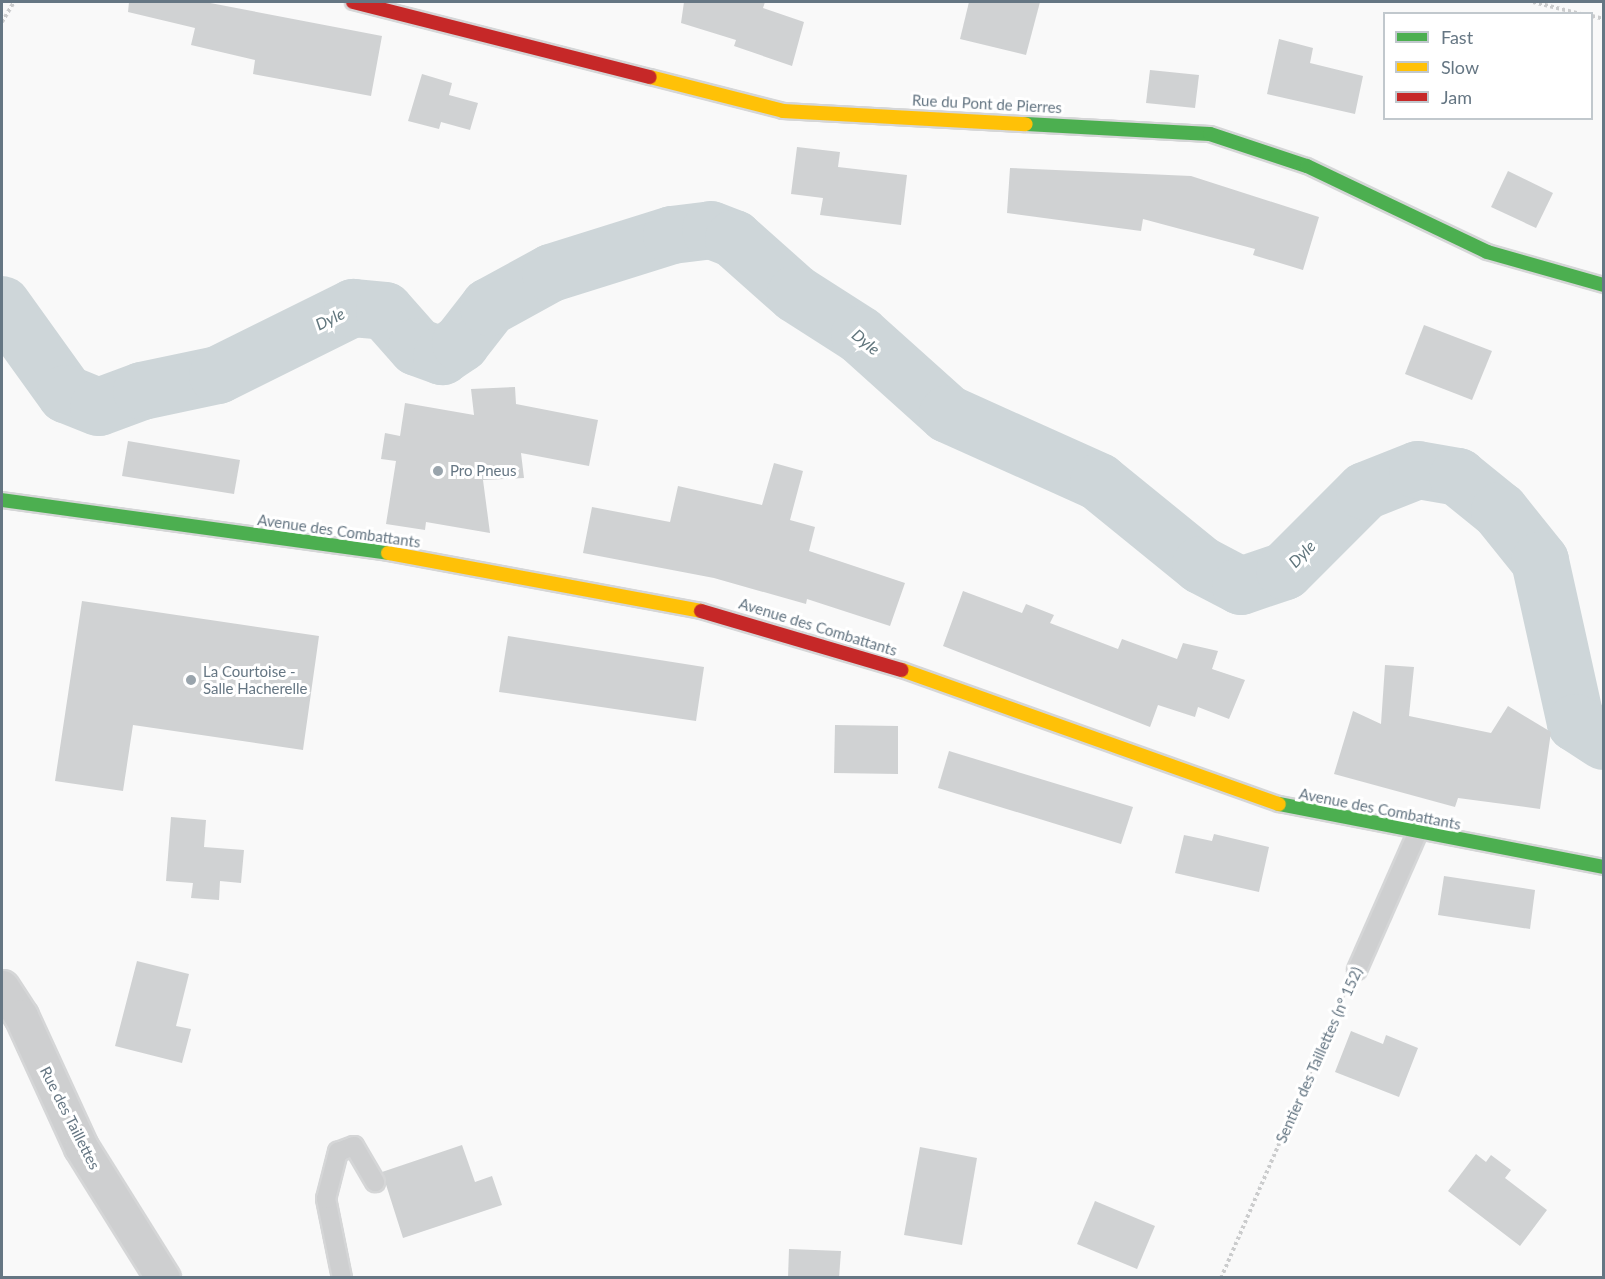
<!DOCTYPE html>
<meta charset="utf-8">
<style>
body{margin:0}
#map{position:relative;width:1605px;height:1279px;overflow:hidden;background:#f9f9f9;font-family:Lato,sans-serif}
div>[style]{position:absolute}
.river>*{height:58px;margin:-29px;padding:0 29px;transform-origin:29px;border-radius:29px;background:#ced6d9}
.building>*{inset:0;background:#d0d2d3}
.path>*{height:4px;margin-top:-2px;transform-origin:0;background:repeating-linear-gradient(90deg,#cbcccd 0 3px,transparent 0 6px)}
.roads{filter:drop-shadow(2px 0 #d5d6d7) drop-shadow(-2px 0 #d5d6d7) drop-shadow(0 2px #d5d6d7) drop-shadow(0 -2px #d5d6d7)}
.lane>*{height:18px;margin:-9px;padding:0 9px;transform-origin:9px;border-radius:9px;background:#cecfd0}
.street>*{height:33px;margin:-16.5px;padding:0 16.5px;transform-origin:16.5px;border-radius:16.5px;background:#cecfd0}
.fast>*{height:14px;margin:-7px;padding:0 7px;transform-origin:7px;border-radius:7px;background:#4caf50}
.slow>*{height:14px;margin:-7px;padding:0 7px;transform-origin:7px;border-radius:7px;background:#ffc107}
.jam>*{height:14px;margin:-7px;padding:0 7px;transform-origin:7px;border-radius:7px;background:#c62828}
.dots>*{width:16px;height:16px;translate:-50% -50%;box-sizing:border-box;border:3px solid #fff;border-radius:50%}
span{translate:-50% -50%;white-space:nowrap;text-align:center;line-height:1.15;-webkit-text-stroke:6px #fff;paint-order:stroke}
.street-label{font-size:15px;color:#657683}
.poi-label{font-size:15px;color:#657683}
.left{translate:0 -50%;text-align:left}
.water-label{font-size:16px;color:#60757c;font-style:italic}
.frame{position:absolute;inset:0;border:3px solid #657683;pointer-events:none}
.legend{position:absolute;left:1383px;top:12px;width:210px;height:108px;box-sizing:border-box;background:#fff;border:2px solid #c1c8cd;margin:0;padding:8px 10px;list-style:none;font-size:18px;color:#657683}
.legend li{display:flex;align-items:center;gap:12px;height:30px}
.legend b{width:30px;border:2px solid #c1c8cd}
</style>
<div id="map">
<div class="river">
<i style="left:2px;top:305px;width:110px;rotate:54.3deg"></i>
<i style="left:66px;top:394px;width:35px;rotate:22deg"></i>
<i style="left:99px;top:407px;width:46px;rotate:-20.4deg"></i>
<i style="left:142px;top:391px;width:78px;rotate:-11.9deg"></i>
<i style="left:218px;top:375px;width:151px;rotate:-26.4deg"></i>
<i style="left:353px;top:308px;width:32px;rotate:5deg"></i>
<i style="left:385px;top:311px;width:48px;rotate:48.4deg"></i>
<i style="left:417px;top:347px;width:27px;rotate:20deg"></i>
<i style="left:442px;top:356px;width:23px;rotate:-34deg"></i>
<i style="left:461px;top:343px;width:46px;rotate:-52.1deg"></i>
<i style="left:489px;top:307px;width:71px;rotate:-28.7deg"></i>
<i style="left:551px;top:273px;width:127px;rotate:-17.4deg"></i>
<i style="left:672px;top:235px;width:39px;rotate:-7deg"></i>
<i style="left:711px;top:230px;width:25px;rotate:21deg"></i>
<i style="left:734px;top:239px;width:83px;rotate:41.6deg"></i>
<i style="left:796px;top:294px;width:76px;rotate:32.6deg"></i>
<i style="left:860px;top:335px;width:118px;rotate:41.9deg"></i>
<i style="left:948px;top:414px;width:166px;rotate:24.2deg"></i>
<i style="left:1099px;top:482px;width:132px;rotate:39.1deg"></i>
<i style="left:1201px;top:565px;width:45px;rotate:27.7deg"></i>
<i style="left:1241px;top:586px;width:46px;rotate:-18.8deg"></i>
<i style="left:1285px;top:571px;width:113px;rotate:-45deg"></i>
<i style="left:1365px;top:491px;width:57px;rotate:-21.6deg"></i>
<i style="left:1418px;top:470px;width:41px;rotate:9.9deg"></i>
<i style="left:1458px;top:477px;width:54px;rotate:39deg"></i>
<i style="left:1500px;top:511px;width:64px;rotate:51.3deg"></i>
<i style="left:1540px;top:561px;width:166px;rotate:77.5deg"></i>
<i style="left:1576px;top:723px;width:33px;rotate:33deg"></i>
</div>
<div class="building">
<i style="clip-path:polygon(129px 2px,205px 2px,382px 36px,371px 96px,253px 74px,255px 60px,191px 45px,195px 28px,128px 12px)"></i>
<i style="clip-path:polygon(684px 2px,765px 2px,763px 8px,804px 22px,792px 66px,734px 46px,736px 40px,681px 23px)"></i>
<i style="clip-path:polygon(969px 2px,1040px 2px,1026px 55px,960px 39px)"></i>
<i style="clip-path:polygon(1279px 39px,1313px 48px,1310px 63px,1363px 76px,1355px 114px,1267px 94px)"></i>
<i style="clip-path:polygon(1150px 70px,1199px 75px,1195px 108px,1146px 103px)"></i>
<i style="clip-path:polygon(422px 74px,452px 83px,449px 95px,478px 103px,470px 130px,441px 122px,439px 129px,408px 121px)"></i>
<i style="clip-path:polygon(797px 147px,840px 152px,838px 167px,907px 175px,901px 225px,820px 215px,823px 198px,791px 194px)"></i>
<i style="clip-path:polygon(1010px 168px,1191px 176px,1319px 217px,1303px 270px,1253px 255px,1255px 249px,1143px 219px,1141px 231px,1007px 213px)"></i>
<i style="clip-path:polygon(1508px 171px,1553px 193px,1536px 228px,1491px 207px)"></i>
<i style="clip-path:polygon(1424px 325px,1492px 351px,1472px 400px,1405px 374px)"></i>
<i style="clip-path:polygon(515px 387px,516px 404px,598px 420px,589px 466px,521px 453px,524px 478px,483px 480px,490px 533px,426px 522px,425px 530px,386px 524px,396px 461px,381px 459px,385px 433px,400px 436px,405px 403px,474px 415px,471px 389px)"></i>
<i style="clip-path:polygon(128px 441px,240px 460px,234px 494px,122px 476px)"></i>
<i style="clip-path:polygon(774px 463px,803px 471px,790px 520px,815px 527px,809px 551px,905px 583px,890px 626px,807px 599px,806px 604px,714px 578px,583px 553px,592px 507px,670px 522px,678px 486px,762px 505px)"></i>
<i style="clip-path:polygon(963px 591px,1022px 613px,1026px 604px,1054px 615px,1050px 623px,1118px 649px,1122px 639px,1177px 659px,1183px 643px,1218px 651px,1212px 669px,1245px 680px,1229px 719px,1198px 707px,1195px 717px,1158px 705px,1150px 727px,943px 646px)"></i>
<i style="clip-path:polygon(82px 601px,319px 636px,303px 750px,133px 725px,123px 791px,55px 781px)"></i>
<i style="clip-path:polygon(508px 636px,704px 667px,696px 721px,499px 692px)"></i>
<i style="clip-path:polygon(1385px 665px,1414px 667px,1409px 716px,1491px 733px,1508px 706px,1551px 732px,1540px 809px,1458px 798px,1455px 807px,1334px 774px,1353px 711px,1381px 724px)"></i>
<i style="clip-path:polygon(835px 725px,898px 726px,898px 774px,834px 773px)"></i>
<i style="clip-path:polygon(949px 751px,1133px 807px,1121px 844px,938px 788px)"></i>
<i style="clip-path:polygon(171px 817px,206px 820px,204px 847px,244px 850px,241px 883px,220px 881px,219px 900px,191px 898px,193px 883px,166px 881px)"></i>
<i style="clip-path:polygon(1214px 834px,1269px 847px,1259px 892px,1175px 873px,1184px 835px,1212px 841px)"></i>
<i style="clip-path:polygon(1444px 876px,1535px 890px,1530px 929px,1438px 915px)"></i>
<i style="clip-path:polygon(137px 961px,189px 974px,176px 1026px,191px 1029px,182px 1063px,115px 1046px)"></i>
<i style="clip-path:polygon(1351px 1031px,1383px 1044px,1386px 1035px,1418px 1048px,1399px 1097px,1335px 1072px)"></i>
<i style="clip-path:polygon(462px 1145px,475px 1182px,492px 1176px,502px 1205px,403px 1238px,382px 1172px)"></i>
<i style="clip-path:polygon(920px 1147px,977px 1158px,962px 1245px,904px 1235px)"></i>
<i style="clip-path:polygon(1476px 1154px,1486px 1162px,1491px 1155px,1511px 1170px,1505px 1178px,1547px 1210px,1520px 1246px,1448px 1191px)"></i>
<i style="clip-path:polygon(1095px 1201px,1155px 1226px,1137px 1269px,1077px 1244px)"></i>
<i style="clip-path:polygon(789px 1249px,841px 1251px,839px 1278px,788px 1278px)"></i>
</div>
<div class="path">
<i style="left:1533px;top:2px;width:49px;rotate:14deg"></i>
<i style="left:1592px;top:16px;width:12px;rotate:14deg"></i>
<i style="left:2px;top:22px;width:23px;rotate:-59deg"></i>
<i style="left:1221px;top:1278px;width:313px;rotate:-66.6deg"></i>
</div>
<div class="roads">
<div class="lane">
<i style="left:1357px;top:970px;width:149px;rotate:-66.2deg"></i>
<i style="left:342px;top:1278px;width:81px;rotate:-101.4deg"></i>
<i style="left:326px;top:1199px;width:49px;rotate:-75.7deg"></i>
<i style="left:338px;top:1152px;width:17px;rotate:-21deg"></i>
<i style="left:354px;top:1146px;width:42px;rotate:59.7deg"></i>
</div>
<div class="street">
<i style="left:2px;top:987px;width:35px;rotate:57deg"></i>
<i style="left:21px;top:1016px;width:144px;rotate:65.4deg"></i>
<i style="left:81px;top:1147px;width:155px;rotate:58deg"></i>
</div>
<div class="fast">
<i style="left:1026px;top:124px;width:184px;rotate:3.1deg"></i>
<i style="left:1210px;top:134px;width:102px;rotate:18.3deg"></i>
<i style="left:1307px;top:166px;width:199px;rotate:25.5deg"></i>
<i style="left:1487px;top:252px;width:122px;rotate:15.8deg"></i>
<i style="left:2px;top:500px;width:390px;rotate:7.8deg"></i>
<i style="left:1279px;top:804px;width:331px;rotate:11deg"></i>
</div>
<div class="slow">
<i style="left:650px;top:77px;width:137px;rotate:14.3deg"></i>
<i style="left:783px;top:111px;width:243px;rotate:3.1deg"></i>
<i style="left:388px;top:553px;width:318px;rotate:10.5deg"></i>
<i style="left:902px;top:670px;width:400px;rotate:19.6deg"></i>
</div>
<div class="jam">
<i style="left:353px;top:2px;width:306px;rotate:14.2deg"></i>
<i style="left:701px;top:611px;width:209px;rotate:16.4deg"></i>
</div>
</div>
<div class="dots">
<i style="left:438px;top:471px;background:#99a4ac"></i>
<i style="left:191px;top:680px;background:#99a4ac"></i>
</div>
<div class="street-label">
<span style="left:987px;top:104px;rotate:3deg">Rue du Pont de Pierres</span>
<span style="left:339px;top:531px;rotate:8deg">Avenue des Combattants</span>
<span style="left:818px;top:627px;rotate:17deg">Avenue des Combattants</span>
<span style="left:1380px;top:809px;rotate:11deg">Avenue des Combattants</span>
<span style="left:1319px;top:1055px;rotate:-66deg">Sentier des Taillettes (n° 152)</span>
<span style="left:70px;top:1118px;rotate:63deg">Rue des Taillettes</span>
</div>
<div class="poi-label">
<span class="left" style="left:450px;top:471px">Pro Pneus</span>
<span class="left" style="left:203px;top:680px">La Courtoise -<br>Salle Hacherelle</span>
</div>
<div class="water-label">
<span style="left:330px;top:319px;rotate:-26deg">Dyle</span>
<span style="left:866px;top:342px;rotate:39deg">Dyle</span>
<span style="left:1302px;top:554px;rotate:-45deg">Dyle</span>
</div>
<div class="frame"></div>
<ul class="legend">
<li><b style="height:8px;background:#4caf50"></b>Fast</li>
<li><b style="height:8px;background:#ffc107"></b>Slow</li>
<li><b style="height:8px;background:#c62828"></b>Jam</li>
</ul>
</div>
